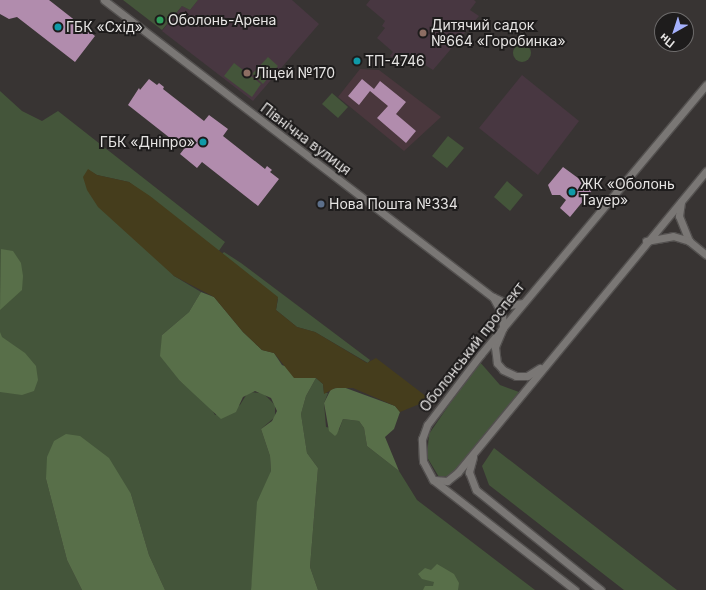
<!DOCTYPE html>
<meta charset="utf-8">
<style>
body{margin:0}
#map{position:relative;width:706px;height:590px;overflow:hidden;background:#383433;font-family:Inter,sans-serif}
div>[style]{position:absolute}
.education>*{inset:0;background:#483741}
.medical>*{inset:0;background:#4a373d}
.green>*{inset:0;background:#44553a}
.round{border-radius:50%}
.forest>*{inset:0;background:#586f49}
.sand>*{inset:0;background:#453d1c}
.building>*{inset:0;background:#b18cad}
.roads{filter:drop-shadow(1px 0 #53504f) drop-shadow(-1px 0 #53504f) drop-shadow(0 1px #53504f) drop-shadow(0 -1px #53504f)}
.secondary>*{height:7px;margin:-3.5px;padding:0 3.5px;transform-origin:3.5px;border-radius:3.5px;background:#7a7775}
.dots>*{width:11px;height:11px;translate:-50% -50%;box-sizing:border-box;border:2px solid #1e1c1c;border-radius:50%}
span{translate:-50% -50%;white-space:nowrap;text-align:center;line-height:1.15;-webkit-text-stroke:4px #1e1c1c;paint-order:stroke}
.poi-label{font-size:14px;color:#e6e4e3}
.left{translate:0 -50%;text-align:left}
.right{translate:-100% -50%;text-align:right}
.street-label{font-size:14px;color:#e6e4e3}
.north{position:absolute;left:654px;top:12px;width:40px;height:40px;box-sizing:border-box;background:#1e1c1c;border:1px solid #6e6c6c;border-radius:50%;rotate:219deg;font-size:11px;font-weight:700;line-height:16px;text-align:center;color:#e6e4e3}
.north::after{content:'';display:block;margin:auto;width:14px;height:18px;background:#a5b1fc;clip-path:polygon(50% 0,100% 100%,50% 72%,0 100%)}
</style>
<div id="map">
<div class="education">
<i style="clip-path:polygon(198px 0,292px 0,319px 24px,253px 101px,162px 31px,182px 6px,190px 10px)"></i>
<i style="clip-path:polygon(370px 0,474px 0,476px 2px,470px 10px,479px 16px,433px 70px,414px 58px,409px 63px,402px 57px,398px 62px,390px 56px,393px 52px,377px 38px,385px 28px,382px 26px,385px 21px,366px 5px)"></i>
<i style="clip-path:polygon(522px 75px,579px 121px,538px 175px,479px 128px)"></i>
</div>
<div class="medical">
<i style="clip-path:polygon(360px 69px,379px 70px,441px 117px,404px 151px,338px 97px)"></i>
</div>
<div class="green">
<i style="clip-path:polygon(123px 0,198px 0,190px 10px,182px 6px,162px 30px)"></i>
<i class="round" style="left:513px;top:44px;width:18px;height:18px"></i>
<i style="clip-path:polygon(268px 57px,278px 66px,263px 84px,252px 74px)"></i>
<i style="clip-path:polygon(234px 63px,261px 84px,252px 97px,224px 76px)"></i>
<i style="clip-path:polygon(0 91px,22px 111px,42px 121px,58px 111px,225px 242px,218px 252px,129px 182px,97px 175px,88px 170px,174px 276px,201px 292px,189px 312px,162px 335px,180px 381px,210px 406px,215px 415px,240px 405px,248px 392px,263px 393px,275px 405px,275px 417px,261px 429px,270px 456px,271px 471px,257px 540px,251px 590px,165px 590px,149px 555px,131px 494px,46px 479px,67px 560px,82px 590px,0 590px)"></i>
<i style="clip-path:polygon(332px 93px,348px 107px,338px 118px,322px 104px)"></i>
<i style="clip-path:polygon(448px 136px,464px 148px,447px 168px,432px 156px)"></i>
<i style="clip-path:polygon(507px 181px,523px 195px,510px 211px,494px 197px)"></i>
<i style="clip-path:polygon(224px 252px,241px 263px,370px 360px,368px 363px,315px 332px,297px 327px,276px 310px,278px 299px,221px 255px)"></i>
<i style="clip-path:polygon(479px 361px,500px 385px,519px 392px,450px 476px,439px 477px,427px 457px,429px 434px)"></i>
<i style="clip-path:polygon(316px 378px,323px 384px,324px 393px,328px 393px,324px 403px,326px 427px,339px 430px,343px 419px,359px 421px,364px 428px,367px 446px,399px 471px,417px 500px,535px 590px,318px 590px,310px 567px,318px 468px,307px 453px,301px 414px,306px 396px)"></i>
<i style="clip-path:polygon(494px 448px,673px 587px,677px 590px,624px 590px,489px 485px,482px 466px)"></i>
</div>
<div class="forest">
<i style="clip-path:polygon(1px 249px,13px 251px,21px 263px,23px 276px,22px 290px,0 310px)"></i>
<i style="clip-path:polygon(201px 292px,214px 297px,243px 332px,262px 350px,274px 353px,282px 365px,316px 378px,306px 396px,301px 414px,307px 453px,318px 468px,310px 567px,318px 590px,251px 590px,257px 502px,271px 471px,270px 456px,261px 429px,272px 421px,277px 411px,271px 398px,255px 391px,243px 397px,236px 412px,221px 419px,180px 381px,160px 356px,162px 335px,189px 312px)"></i>
<i style="clip-path:polygon(0 332px,2px 337px,25px 353px,36px 366px,38px 380px,34px 391px,22px 395px,0 392px)"></i>
<i style="clip-path:polygon(343px 387px,395px 406px,400px 412px,394px 429px,385px 437px,399px 471px,367px 446px,364px 428px,359px 421px,343px 419px,337px 434px,335px 436px,329px 431px,324px 403px,331px 389px)"></i>
<i style="clip-path:polygon(66px 434px,80px 436px,109px 458px,131px 494px,149px 555px,165px 590px,82px 590px,67px 560px,46px 479px,47px 457px,54px 441px)"></i>
<i style="clip-path:polygon(437px 564px,454px 574px,459px 583px,458px 590px,423px 590px,425px 586px,433px 586px,434px 582px,422px 579px,418px 574px,425px 568px,431px 570px)"></i>
</div>
<div class="sand">
<i style="clip-path:polygon(88px 169px,97px 175px,129px 182px,150px 196px,278px 297px,276px 310px,297px 327px,315px 332px,367px 363px,376px 358px,427px 397px,422px 403px,400px 412px,395px 406px,353px 388px,335px 388px,324px 394px,323px 384px,316px 378px,294px 378px,274px 353px,262px 350px,243px 332px,214px 297px,174px 276px,98px 207px,87px 190px,83px 177px)"></i>
</div>
<div class="building">
<i style="clip-path:polygon(0 0,49px 0,95px 36px,75px 62px,17px 17px,9px 19px,0 14px)"></i>
<i style="clip-path:polygon(149px 79px,157px 85px,159px 83px,164px 87px,163px 89px,204px 121px,209px 115px,228px 129px,223px 136px,265px 169px,267px 166px,272px 170px,270px 172px,279px 179px,258px 206px,202px 162px,197px 168px,180px 154px,184px 149px,128px 105px,139px 88px,140px 90px)"></i>
<i style="clip-path:polygon(362px 79px,374px 89px,380px 81px,406px 102px,396px 114px,416px 131px,406px 143px,377px 118px,388px 106px,370px 91px,359px 105px,348px 96px)"></i>
<i style="clip-path:polygon(563px 167px,593px 189px,570px 217px,560px 208px,566px 200px,560px 195px,552px 195px,548px 185px)"></i>
</div>
<div class="roads">
<div class="secondary">
<i style="left:104px;top:0;width:489px;rotate:37.4deg"></i>
<i style="left:493px;top:297px;width:19px;rotate:25deg"></i>
<i style="left:510px;top:305px;width:12px;rotate:-9deg"></i>
<i style="left:681px;top:202px;width:14px;rotate:98deg"></i>
<i style="left:679px;top:216px;width:27px;rotate:68deg"></i>
<i style="left:646px;top:241px;width:27px;rotate:-10deg"></i>
<i style="left:673px;top:236px;width:17px;rotate:17deg"></i>
<i style="left:689px;top:241px;width:22px;rotate:39deg"></i>
<i style="left:493px;top:297px;width:19px;rotate:62deg"></i>
<i style="left:502px;top:314px;width:14px;rotate:86deg"></i>
<i style="left:503px;top:328px;width:21px;rotate:113deg"></i>
<i style="left:495px;top:347px;width:16px;rotate:83deg"></i>
<i style="left:497px;top:363px;width:9px;rotate:49deg"></i>
<i style="left:503px;top:370px;width:14px;rotate:25deg"></i>
<i style="left:516px;top:376px;width:11px"></i>
<i style="left:527px;top:376px;width:15px;rotate:-32deg"></i>
<i style="left:473px;top:457px;width:16px;rotate:105deg"></i>
<i style="left:469px;top:472px;width:19px;rotate:69deg"></i>
<i style="left:476px;top:490px;width:160px;rotate:38.7deg"></i>
<i style="left:435px;top:480px;width:12px;rotate:5deg"></i>
<i style="left:447px;top:481px;width:14px;rotate:-39deg"></i>
<i style="left:458px;top:472px;width:390px;rotate:-50.5deg"></i>
<i style="left:575px;top:590px;width:180px;rotate:-142.2deg"></i>
<i style="left:433px;top:480px;width:21px;rotate:-118deg"></i>
<i style="left:423px;top:461px;width:22px;rotate:-93deg"></i>
<i style="left:422px;top:439px;width:15px;rotate:-70deg"></i>
<i style="left:427px;top:425px;width:89px;rotate:-52.7deg"></i>
<i style="left:481px;top:354px;width:351px;rotate:-50.1deg"></i>
</div>
</div>
<div class="dots">
<i style="left:160px;top:20px;background:#2e9e5b"></i>
<i style="left:58px;top:27px;background:#0f9aa8"></i>
<i style="left:423px;top:33px;background:#8d6e63"></i>
<i style="left:357px;top:61px;background:#0f9aa8"></i>
<i style="left:247px;top:73px;background:#8d6e63"></i>
<i style="left:203px;top:142px;background:#0f9aa8"></i>
<i style="left:572px;top:192px;background:#0f9aa8"></i>
<i style="left:321px;top:204px;background:#5c6f8a"></i>
</div>
<div class="poi-label">
<span class="left" style="left:168px;top:20px">Оболонь-Арена</span>
<span class="left" style="left:431px;top:33px">Дитячий садок<br>№664 «Горобинка»</span>
<span class="left" style="left:66px;top:27px">ГБК «Схід»</span>
<span class="left" style="left:365px;top:61px">ТП-4746</span>
<span class="left" style="left:255px;top:73px">Ліцей №170</span>
<span class="right" style="left:195px;top:142px">ГБК «Дніпро»</span>
<span class="left" style="left:580px;top:192px">ЖК «Оболонь<br>Тауер»</span>
<span class="left" style="left:329px;top:204px">Нова Пошта №334</span>
</div>
<div class="street-label">
<span style="left:306px;top:139px;rotate:37deg">Північна вулиця</span>
<span style="left:472px;top:347px;rotate:-52deg">Оболонський проспект</span>
</div>
<div class="north">Пн</div>
</div>
